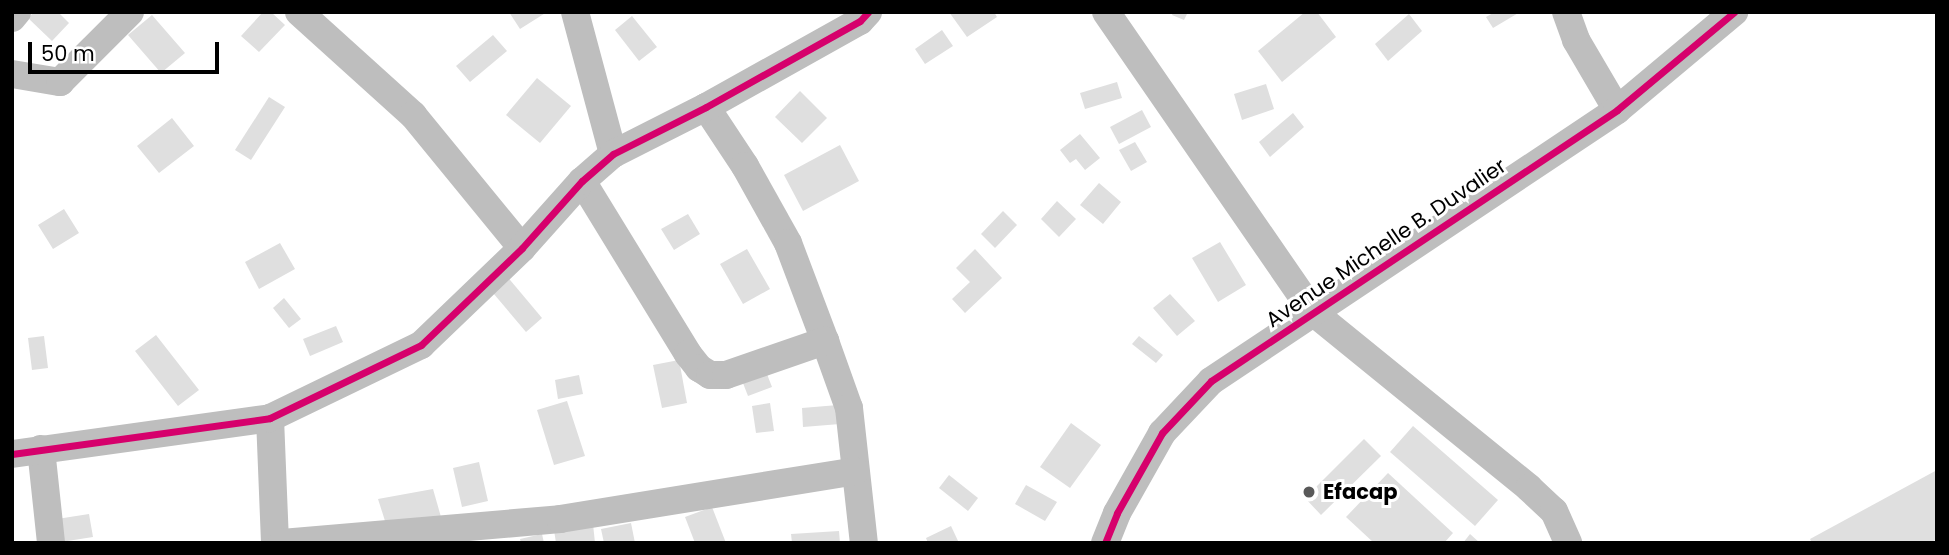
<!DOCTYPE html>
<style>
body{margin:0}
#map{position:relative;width:1949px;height:555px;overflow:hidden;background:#fff;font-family:Poppins,sans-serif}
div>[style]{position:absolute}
.building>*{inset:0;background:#dfdfdf}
.minor>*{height:28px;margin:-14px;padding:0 14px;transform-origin:14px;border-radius:14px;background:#bebebe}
.cycleway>*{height:7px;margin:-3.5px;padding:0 3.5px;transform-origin:3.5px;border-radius:3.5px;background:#d6006c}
.dots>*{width:19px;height:19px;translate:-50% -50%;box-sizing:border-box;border:4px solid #fff;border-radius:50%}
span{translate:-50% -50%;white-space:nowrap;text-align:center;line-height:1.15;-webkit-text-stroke:6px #fff;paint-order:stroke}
.street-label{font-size:21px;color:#000}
.poi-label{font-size:21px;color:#000;font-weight:700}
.left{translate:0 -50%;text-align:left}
.frame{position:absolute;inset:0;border:14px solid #000;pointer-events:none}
.scale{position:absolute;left:28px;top:42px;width:191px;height:32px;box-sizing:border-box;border:4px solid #000;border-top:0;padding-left:9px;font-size:21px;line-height:24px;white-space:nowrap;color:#000;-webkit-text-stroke:5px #fff;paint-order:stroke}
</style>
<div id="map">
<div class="building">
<i style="clip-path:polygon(34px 12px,58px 12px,69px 23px,52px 41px,28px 18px)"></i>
<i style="clip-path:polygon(263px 12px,271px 12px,285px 25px,259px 52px,241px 36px)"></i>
<i style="clip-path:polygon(509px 12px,547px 12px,520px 29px)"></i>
<i style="clip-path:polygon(949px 12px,994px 12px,997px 17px,967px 37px)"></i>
<i style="clip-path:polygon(1173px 12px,1188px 12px,1184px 20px,1172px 15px)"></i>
<i style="clip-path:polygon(1305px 12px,1317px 12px,1336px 37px,1282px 82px,1258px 51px)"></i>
<i style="clip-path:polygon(1495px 12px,1520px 12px,1493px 28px,1486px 17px)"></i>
<i style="clip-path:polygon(1409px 14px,1422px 31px,1388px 61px,1375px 44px)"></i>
<i style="clip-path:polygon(152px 15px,185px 53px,161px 73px,128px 35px)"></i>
<i style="clip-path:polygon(632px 16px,657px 47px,639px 61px,615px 30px)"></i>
<i style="clip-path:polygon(942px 30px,953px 46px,925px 64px,915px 49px)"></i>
<i style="clip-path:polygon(493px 35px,507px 51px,470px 82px,456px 66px)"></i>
<i style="clip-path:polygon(537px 78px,571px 106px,540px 143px,506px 115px)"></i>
<i style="clip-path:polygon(1117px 82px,1122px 98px,1085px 109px,1080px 93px)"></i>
<i style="clip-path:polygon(1266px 84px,1274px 109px,1242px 120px,1234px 94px)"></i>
<i style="clip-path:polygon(800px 91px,827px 118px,802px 143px,775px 117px)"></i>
<i style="clip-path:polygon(269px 97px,285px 107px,251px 160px,235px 150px)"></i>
<i style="clip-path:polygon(1142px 110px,1151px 127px,1119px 144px,1110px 127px)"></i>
<i style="clip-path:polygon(1293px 113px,1304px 127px,1270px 157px,1259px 142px)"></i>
<i style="clip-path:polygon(172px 118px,194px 146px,159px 173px,137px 146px)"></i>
<i style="clip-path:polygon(1080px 134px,1100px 158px,1085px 170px,1076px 159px,1070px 163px,1060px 150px)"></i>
<i style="clip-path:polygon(1135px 142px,1147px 162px,1131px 171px,1119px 150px)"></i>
<i style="clip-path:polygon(840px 145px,859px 181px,803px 211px,784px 175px)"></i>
<i style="clip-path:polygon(1099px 183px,1121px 202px,1103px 224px,1080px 205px)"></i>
<i style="clip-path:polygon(1057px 201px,1076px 219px,1059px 237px,1041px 219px)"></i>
<i style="clip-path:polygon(64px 209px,79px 233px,53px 249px,38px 225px)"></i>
<i style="clip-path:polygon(1003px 211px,1017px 225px,995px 248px,981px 234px)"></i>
<i style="clip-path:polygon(688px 214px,700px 234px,674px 250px,661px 229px)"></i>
<i style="clip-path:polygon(1220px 242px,1246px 285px,1218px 302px,1192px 258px)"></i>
<i style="clip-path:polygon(280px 243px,295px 269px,259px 289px,245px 262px)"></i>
<i style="clip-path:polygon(747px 249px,770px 289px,743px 304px,720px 264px)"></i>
<i style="clip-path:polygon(975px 249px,1002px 278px,965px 313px,952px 299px,970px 282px,956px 268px)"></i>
<i style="clip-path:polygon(505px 274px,542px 318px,526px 332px,488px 287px)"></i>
<i style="clip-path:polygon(1170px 294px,1195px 321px,1177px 336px,1153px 308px)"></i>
<i style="clip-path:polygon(284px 298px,301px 319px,289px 328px,273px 308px)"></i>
<i style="clip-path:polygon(336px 326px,343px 342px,310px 356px,303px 339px)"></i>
<i style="clip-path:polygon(156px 335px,199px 390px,178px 406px,135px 351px)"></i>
<i style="clip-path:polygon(44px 336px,48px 368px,32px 370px,28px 338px)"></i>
<i style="clip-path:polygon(1139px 336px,1163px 355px,1156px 363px,1132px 344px)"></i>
<i style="clip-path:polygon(679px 360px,687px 403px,662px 408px,653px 365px)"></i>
<i style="clip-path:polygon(765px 369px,772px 387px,748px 396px,741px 378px)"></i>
<i style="clip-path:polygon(579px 375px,583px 394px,558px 399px,555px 380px)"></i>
<i style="clip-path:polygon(567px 401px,585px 456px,554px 465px,537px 410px)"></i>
<i style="clip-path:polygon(770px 403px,774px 431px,756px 433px,752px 406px)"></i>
<i style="clip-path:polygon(838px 405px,840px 424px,803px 427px,802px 408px)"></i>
<i style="clip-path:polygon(1071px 423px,1101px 445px,1070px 488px,1040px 467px)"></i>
<i style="clip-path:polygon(1413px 426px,1498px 500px,1475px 526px,1390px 452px)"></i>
<i style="clip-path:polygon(1364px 439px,1381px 456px,1321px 515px,1305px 498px)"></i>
<i style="clip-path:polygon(479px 462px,488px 501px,462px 507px,453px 468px)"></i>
<i style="clip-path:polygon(1937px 470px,1937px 539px,1930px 543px,1812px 543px,1810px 539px)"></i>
<i style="clip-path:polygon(1388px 473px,1453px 533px,1444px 543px,1374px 543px,1346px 517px)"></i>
<i style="clip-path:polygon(949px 475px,978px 498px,968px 511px,939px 488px)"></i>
<i style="clip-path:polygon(1026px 485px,1057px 502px,1045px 521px,1015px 504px)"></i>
<i style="clip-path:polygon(433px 489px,441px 517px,386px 524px,378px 499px)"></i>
<i style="clip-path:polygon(712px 507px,726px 543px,695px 543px,685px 517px)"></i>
<i style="clip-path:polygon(89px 514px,93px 537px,61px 542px,57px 519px)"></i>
<i style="clip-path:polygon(631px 523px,635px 543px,604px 543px,601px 529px)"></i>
<i style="clip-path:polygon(593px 524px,595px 543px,556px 543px,554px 530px)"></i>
<i style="clip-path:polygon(951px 526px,959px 543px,928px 543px,926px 538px)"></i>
<i style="clip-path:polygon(839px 531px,840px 543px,792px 543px,791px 534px)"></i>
<i style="clip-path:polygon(542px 534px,544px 543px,521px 543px,520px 539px)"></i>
<i style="clip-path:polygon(1470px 534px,1480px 543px,1463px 543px)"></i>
</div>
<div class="minor">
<i style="left:299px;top:12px;width:154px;rotate:42.1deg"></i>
<i style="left:413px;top:115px;width:172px;rotate:50.7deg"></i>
<i style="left:575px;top:12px;width:147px;rotate:75deg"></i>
<i style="left:1106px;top:12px;width:366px;rotate:55.4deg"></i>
<i style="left:1314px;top:313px;width:277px;rotate:39.1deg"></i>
<i style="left:1529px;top:488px;width:34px;rotate:43deg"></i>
<i style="left:1554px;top:511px;width:35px;rotate:66deg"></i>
<i style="left:1566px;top:12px;width:30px;rotate:70deg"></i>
<i style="left:1576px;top:40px;width:81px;rotate:59.6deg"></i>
<i style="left:12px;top:18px;width:8px;rotate:-50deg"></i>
<i style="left:12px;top:74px;width:49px;rotate:9.5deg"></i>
<i style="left:60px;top:82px;width:99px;rotate:-45deg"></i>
<i style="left:706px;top:107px;width:71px;rotate:56.5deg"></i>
<i style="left:745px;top:166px;width:88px;rotate:60.8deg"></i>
<i style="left:788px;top:243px;width:105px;rotate:69.3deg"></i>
<i style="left:825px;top:341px;width:71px;rotate:70.3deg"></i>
<i style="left:849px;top:408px;width:136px;rotate:83.7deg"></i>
<i style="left:582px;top:181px;width:203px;rotate:58.5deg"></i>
<i style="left:688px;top:354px;width:18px;rotate:52deg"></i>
<i style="left:699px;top:368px;width:13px;rotate:32deg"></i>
<i style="left:710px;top:375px;width:16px"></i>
<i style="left:726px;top:375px;width:105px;rotate:-19deg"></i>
<i style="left:270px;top:418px;width:125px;rotate:87.7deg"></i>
<i style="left:41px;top:449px;width:95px;rotate:83.9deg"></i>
<i style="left:12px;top:454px;width:260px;rotate:-7.9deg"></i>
<i style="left:270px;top:418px;width:168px;rotate:-25.8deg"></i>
<i style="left:421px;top:345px;width:140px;rotate:-43.8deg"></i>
<i style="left:522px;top:248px;width:90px;rotate:-48.2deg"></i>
<i style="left:582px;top:181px;width:41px;rotate:-41.1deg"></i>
<i style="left:613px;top:154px;width:104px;rotate:-26.8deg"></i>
<i style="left:706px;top:107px;width:176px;rotate:-29.2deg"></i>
<i style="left:860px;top:21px;width:12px;rotate:-48deg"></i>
<i style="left:282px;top:543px;width:279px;rotate:-4.9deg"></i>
<i style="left:560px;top:519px;width:299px;rotate:-9.2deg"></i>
<i style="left:1105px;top:543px;width:32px;rotate:-68deg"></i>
<i style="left:1117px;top:513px;width:92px;rotate:-60.6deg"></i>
<i style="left:1162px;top:433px;width:71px;rotate:-46.7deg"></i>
<i style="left:1211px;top:381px;width:488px;rotate:-33.7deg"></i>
<i style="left:1617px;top:110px;width:153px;rotate:-39.9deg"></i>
</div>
<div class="cycleway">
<i style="left:12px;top:454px;width:260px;rotate:-7.9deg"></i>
<i style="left:270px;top:418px;width:168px;rotate:-25.8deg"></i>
<i style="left:421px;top:345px;width:140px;rotate:-43.8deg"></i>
<i style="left:522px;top:248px;width:90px;rotate:-48.2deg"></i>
<i style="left:582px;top:181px;width:41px;rotate:-41.1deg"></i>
<i style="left:613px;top:154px;width:104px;rotate:-26.8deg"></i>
<i style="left:706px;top:107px;width:176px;rotate:-29.2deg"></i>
<i style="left:860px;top:21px;width:12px;rotate:-48deg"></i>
<i style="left:1105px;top:543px;width:32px;rotate:-68deg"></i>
<i style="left:1117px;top:513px;width:92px;rotate:-60.6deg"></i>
<i style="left:1162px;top:433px;width:71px;rotate:-46.7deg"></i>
<i style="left:1211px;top:381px;width:488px;rotate:-33.7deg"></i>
<i style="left:1617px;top:110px;width:153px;rotate:-39.9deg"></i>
</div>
<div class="dots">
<i style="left:1309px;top:492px;background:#595959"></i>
</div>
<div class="street-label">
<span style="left:1386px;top:243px;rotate:-34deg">Avenue Michelle B. Duvalier</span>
</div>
<div class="poi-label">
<span class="left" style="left:1323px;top:492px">Efacap</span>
</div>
<div class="frame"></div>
<div class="scale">50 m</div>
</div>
